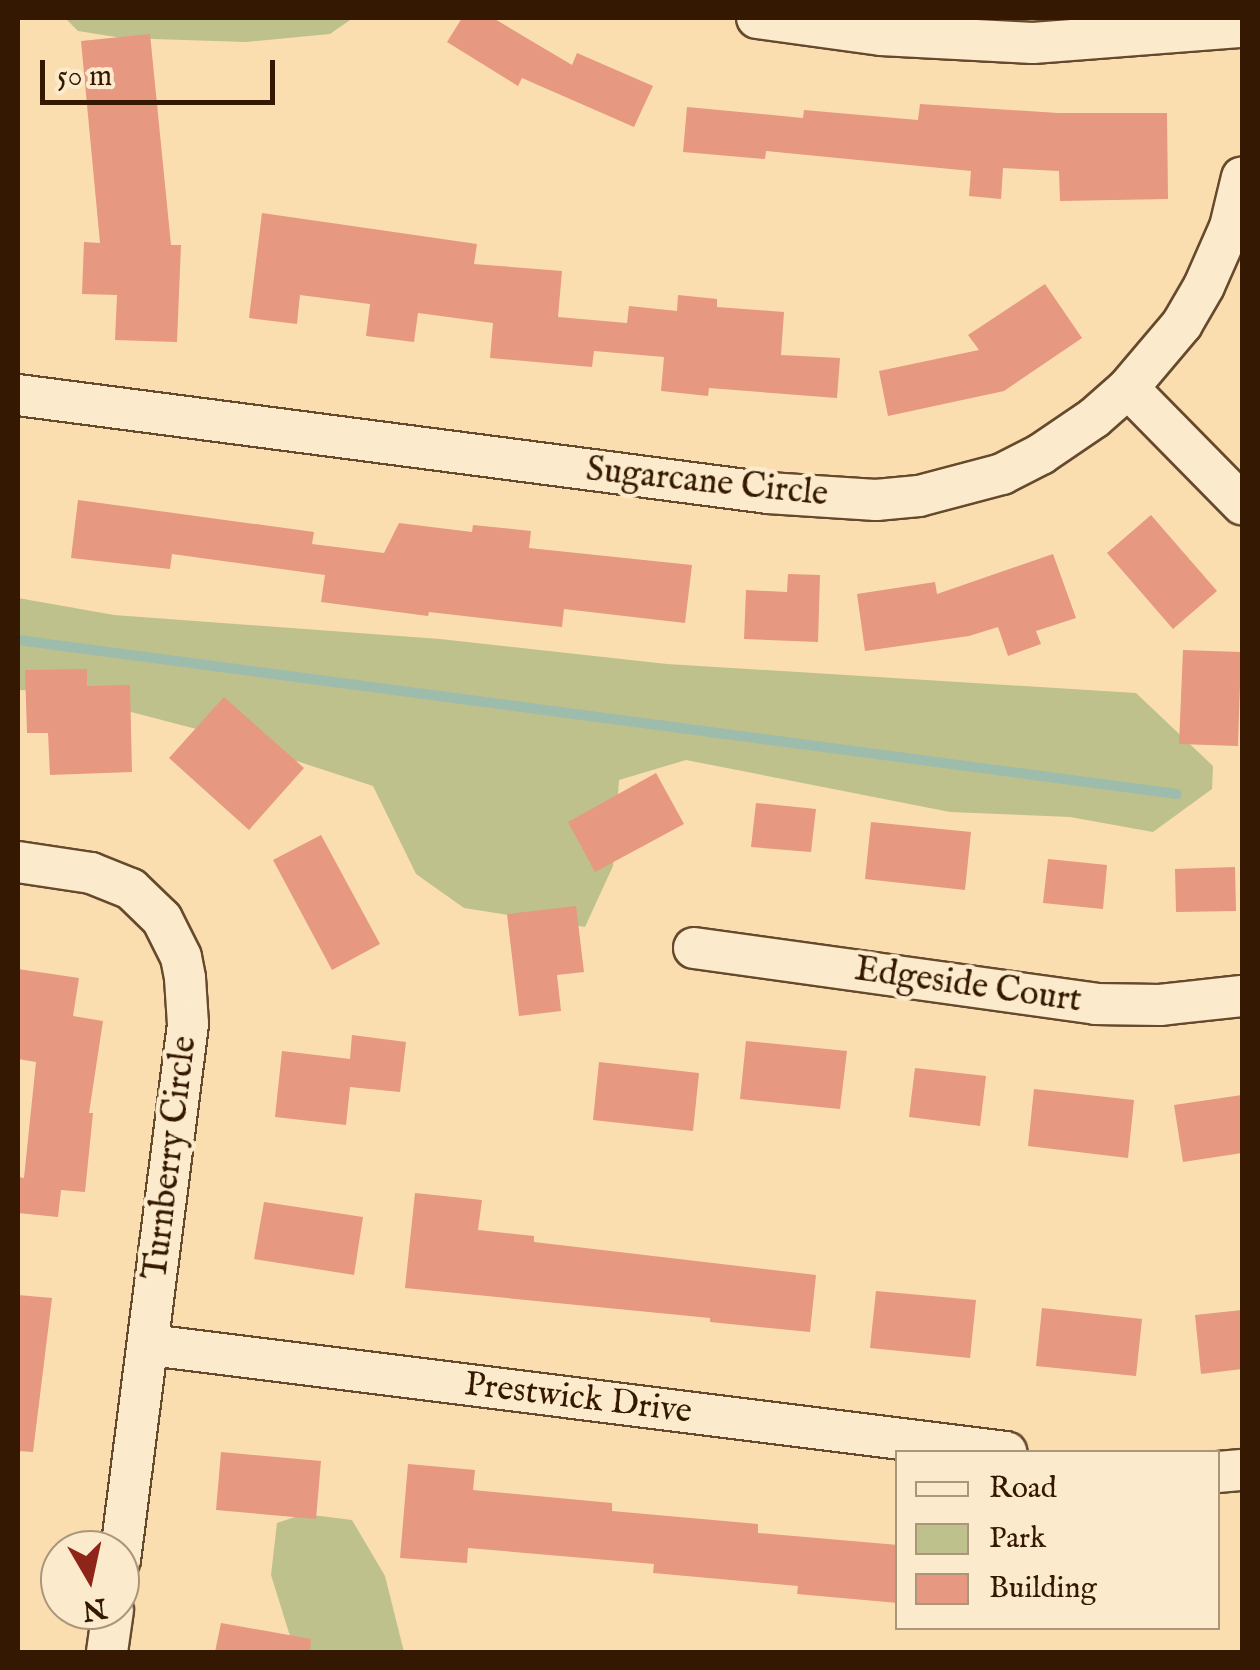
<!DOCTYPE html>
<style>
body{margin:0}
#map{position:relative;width:1260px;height:1670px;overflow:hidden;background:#fadeb0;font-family:"IM FELL English",serif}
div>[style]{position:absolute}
.green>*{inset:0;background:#bec18b}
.stream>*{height:10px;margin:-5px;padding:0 5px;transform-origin:5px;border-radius:5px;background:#9ebcac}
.building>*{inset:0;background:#e69881}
.roads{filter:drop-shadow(2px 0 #664a2d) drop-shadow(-2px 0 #664a2d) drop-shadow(0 2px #664a2d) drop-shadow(0 -2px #664a2d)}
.minor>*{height:40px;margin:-20px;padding:0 20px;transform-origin:20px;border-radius:20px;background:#fceacc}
span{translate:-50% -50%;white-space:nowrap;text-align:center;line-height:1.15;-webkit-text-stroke:9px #fceacc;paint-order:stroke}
.street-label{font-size:35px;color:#351801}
.frame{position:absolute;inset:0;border:20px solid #351801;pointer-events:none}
.legend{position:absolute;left:895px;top:1450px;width:325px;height:180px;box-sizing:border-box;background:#fceacc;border:2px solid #ac967b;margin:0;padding:12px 18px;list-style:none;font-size:30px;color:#351801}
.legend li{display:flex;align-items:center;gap:20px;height:50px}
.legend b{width:50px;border:2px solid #ac967b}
.north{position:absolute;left:40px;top:1530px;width:100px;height:100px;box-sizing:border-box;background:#fceacc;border:2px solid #ac967b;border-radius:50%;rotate:171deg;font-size:28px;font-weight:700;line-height:40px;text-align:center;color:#351801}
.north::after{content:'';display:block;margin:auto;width:35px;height:45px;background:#8f2418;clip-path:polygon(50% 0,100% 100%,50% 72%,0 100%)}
.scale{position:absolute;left:40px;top:60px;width:235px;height:45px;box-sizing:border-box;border:5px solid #351801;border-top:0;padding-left:12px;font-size:30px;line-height:35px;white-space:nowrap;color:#351801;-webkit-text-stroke:8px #fceacc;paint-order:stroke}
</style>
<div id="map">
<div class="green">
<i style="clip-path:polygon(65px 18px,353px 18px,330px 34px,246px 42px,122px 38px,78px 31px)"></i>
<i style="clip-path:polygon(18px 598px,114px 615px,440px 639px,667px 664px,1136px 693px,1213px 766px,1212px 789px,1153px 832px,1070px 817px,950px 812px,686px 760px,619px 780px,613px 866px,585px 927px,464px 908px,416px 874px,373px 786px,208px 732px,50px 691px,18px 690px)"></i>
<i style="clip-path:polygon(304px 1514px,352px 1520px,385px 1576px,404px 1652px,295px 1652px,271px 1575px,277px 1523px)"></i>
</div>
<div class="stream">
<i style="left:18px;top:640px;width:1169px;rotate:7.57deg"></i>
</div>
<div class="building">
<i style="clip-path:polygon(462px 18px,493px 18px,572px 65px,577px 53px,653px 86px,634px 127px,522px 78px,518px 86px,447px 42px)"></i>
<i style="clip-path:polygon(150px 34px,171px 245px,181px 245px,177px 342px,115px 340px,117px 295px,82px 294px,84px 242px,100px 243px,81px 41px)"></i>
<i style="clip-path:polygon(920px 104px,1058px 113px,1167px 113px,1168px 199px,1060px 201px,1059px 171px,1003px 168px,1001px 199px,969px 196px,971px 171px,766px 151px,765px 159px,683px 152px,687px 107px,803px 118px,804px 110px,918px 120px)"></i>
<i style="clip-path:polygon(262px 213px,477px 244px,474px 264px,562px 271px,558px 317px,627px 323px,629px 306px,677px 311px,678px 295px,717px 299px,717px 307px,784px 312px,781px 355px,840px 358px,837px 398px,709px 388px,708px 396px,661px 391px,664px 357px,594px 351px,592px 367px,490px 358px,493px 323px,418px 313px,414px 342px,366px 336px,370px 304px,300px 295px,297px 324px,249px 318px)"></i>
<i style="clip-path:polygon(1045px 284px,1082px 338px,1004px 391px,888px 416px,879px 371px,979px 350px,968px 335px)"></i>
<i style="clip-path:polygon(78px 500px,314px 532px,312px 544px,384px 553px,399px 523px,472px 532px,473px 525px,531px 531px,529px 548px,692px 565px,685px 623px,564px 609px,562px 627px,429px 612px,428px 616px,321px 602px,325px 575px,172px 554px,170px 569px,71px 558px)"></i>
<i style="clip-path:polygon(1151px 515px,1217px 591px,1173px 629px,1107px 553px)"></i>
<i style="clip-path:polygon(1053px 554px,1076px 618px,1036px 631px,1041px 644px,1008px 656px,998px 627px,969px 636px,865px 651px,857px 594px,935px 582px,937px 594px)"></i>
<i style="clip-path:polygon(788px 574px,820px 575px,818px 642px,744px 639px,746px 590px,787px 592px)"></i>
<i style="clip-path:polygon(1183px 650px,1241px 652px,1238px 746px,1179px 744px)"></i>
<i style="clip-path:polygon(87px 669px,87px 686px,130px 685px,132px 772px,50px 775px,48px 733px,27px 733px,25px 670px)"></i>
<i style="clip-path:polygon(224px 697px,304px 768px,249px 830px,169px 758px)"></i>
<i style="clip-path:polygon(656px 773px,684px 824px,595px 872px,568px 822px)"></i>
<i style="clip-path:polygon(756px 803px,816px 809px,811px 852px,751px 847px)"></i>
<i style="clip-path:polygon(871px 822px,971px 832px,965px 890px,865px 879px)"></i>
<i style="clip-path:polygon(321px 835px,380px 944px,332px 970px,273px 860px)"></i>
<i style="clip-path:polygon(1048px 859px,1107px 865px,1103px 909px,1043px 903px)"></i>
<i style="clip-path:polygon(1235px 867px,1236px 911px,1176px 912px,1175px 869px)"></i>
<i style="clip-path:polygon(576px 906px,584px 972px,557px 975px,561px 1011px,519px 1016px,507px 914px)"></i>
<i style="clip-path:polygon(18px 969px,79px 978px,73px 1016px,103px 1021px,89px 1113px,93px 1113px,85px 1192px,61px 1190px,58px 1217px,18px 1213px,18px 1177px,24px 1178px,36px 1062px,18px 1059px)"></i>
<i style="clip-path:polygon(352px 1035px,406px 1042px,400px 1092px,350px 1087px,346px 1125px,275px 1117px,282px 1051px,350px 1059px)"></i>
<i style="clip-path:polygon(746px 1041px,847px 1051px,840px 1109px,740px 1099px)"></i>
<i style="clip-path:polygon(599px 1062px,699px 1073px,693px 1131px,593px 1120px)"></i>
<i style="clip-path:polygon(915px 1068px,986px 1076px,980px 1126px,909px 1117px)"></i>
<i style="clip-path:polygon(1034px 1089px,1134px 1100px,1128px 1158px,1028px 1146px)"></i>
<i style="clip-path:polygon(1242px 1095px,1242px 1153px,1183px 1162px,1174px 1105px)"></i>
<i style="clip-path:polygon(415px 1193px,482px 1200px,478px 1230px,534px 1236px,534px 1242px,816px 1275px,810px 1332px,710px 1322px,710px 1318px,405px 1288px)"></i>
<i style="clip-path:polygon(264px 1202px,363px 1217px,354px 1275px,254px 1259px)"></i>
<i style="clip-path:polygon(876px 1291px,976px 1300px,970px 1358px,870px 1348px)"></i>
<i style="clip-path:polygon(18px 1295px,52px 1298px,33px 1452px,18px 1451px)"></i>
<i style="clip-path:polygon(1042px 1308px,1142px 1319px,1136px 1376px,1036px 1366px)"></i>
<i style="clip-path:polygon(1242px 1310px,1242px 1369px,1201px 1374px,1195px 1315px)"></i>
<i style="clip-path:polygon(221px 1452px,321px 1461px,316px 1519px,216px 1510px)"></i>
<i style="clip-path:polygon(408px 1464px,475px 1470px,473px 1490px,612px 1503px,612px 1511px,758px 1524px,758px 1533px,898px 1545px,898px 1603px,797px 1594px,798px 1586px,653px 1573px,654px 1564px,468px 1548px,467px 1563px,400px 1558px)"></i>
<i style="clip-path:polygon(221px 1623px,311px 1639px,310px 1652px,215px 1652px)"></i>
</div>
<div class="roads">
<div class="minor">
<i style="left:757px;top:18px;width:125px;rotate:7.8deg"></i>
<i style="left:881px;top:35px;width:152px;rotate:3deg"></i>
<i style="left:1033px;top:43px;width:210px;rotate:-4.4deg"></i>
<i style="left:1128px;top:388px;width:163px;rotate:45.5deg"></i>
<i style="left:18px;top:395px;width:756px;rotate:7.44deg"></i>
<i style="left:768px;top:493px;width:108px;rotate:3.7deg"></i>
<i style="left:876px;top:500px;width:43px;rotate:-5.3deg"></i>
<i style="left:919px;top:496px;width:86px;rotate:-14.8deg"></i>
<i style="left:1002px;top:474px;width:44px;rotate:-27.1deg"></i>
<i style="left:1041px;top:454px;width:64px;rotate:-34.2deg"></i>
<i style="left:1094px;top:418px;width:45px;rotate:-41.4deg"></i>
<i style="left:1128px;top:388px;width:84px;rotate:-49.8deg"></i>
<i style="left:1182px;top:324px;width:44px;rotate:-59.9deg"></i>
<i style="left:1204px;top:286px;width:64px;rotate:-66.2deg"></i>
<i style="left:1230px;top:227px;width:51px;rotate:-76.5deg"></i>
<i style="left:18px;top:862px;width:74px;rotate:8.6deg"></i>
<i style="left:91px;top:873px;width:43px;rotate:21.8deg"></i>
<i style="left:131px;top:889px;width:43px;rotate:44.1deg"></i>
<i style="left:162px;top:919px;width:42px;rotate:63.4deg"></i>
<i style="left:181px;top:957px;width:21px;rotate:79deg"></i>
<i style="left:185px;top:978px;width:46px;rotate:86.3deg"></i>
<i style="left:188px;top:1024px;width:540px;rotate:97.23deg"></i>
<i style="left:694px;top:948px;width:405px;rotate:7.9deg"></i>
<i style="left:1095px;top:1004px;width:65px;rotate:0.9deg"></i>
<i style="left:1160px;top:1005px;width:82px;rotate:-6.3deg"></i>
<i style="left:150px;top:1345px;width:863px;rotate:7.13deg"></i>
<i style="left:1218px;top:1472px;width:24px;rotate:-5deg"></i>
<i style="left:107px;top:1652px;width:42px;rotate:-81.9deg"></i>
</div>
</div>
<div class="street-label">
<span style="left:707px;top:483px;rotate:6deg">Sugarcane Circle</span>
<span style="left:968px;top:986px;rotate:8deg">Edgeside Court</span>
<span style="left:171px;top:1158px;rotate:-83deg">Turnberry Circle</span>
<span style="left:578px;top:1399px;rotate:7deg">Prestwick Drive</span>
</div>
<div class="frame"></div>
<ul class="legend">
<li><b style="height:12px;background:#fceacc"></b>Road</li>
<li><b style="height:28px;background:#bec18b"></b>Park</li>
<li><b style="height:28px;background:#e69881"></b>Building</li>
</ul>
<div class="north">N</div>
<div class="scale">50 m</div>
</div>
